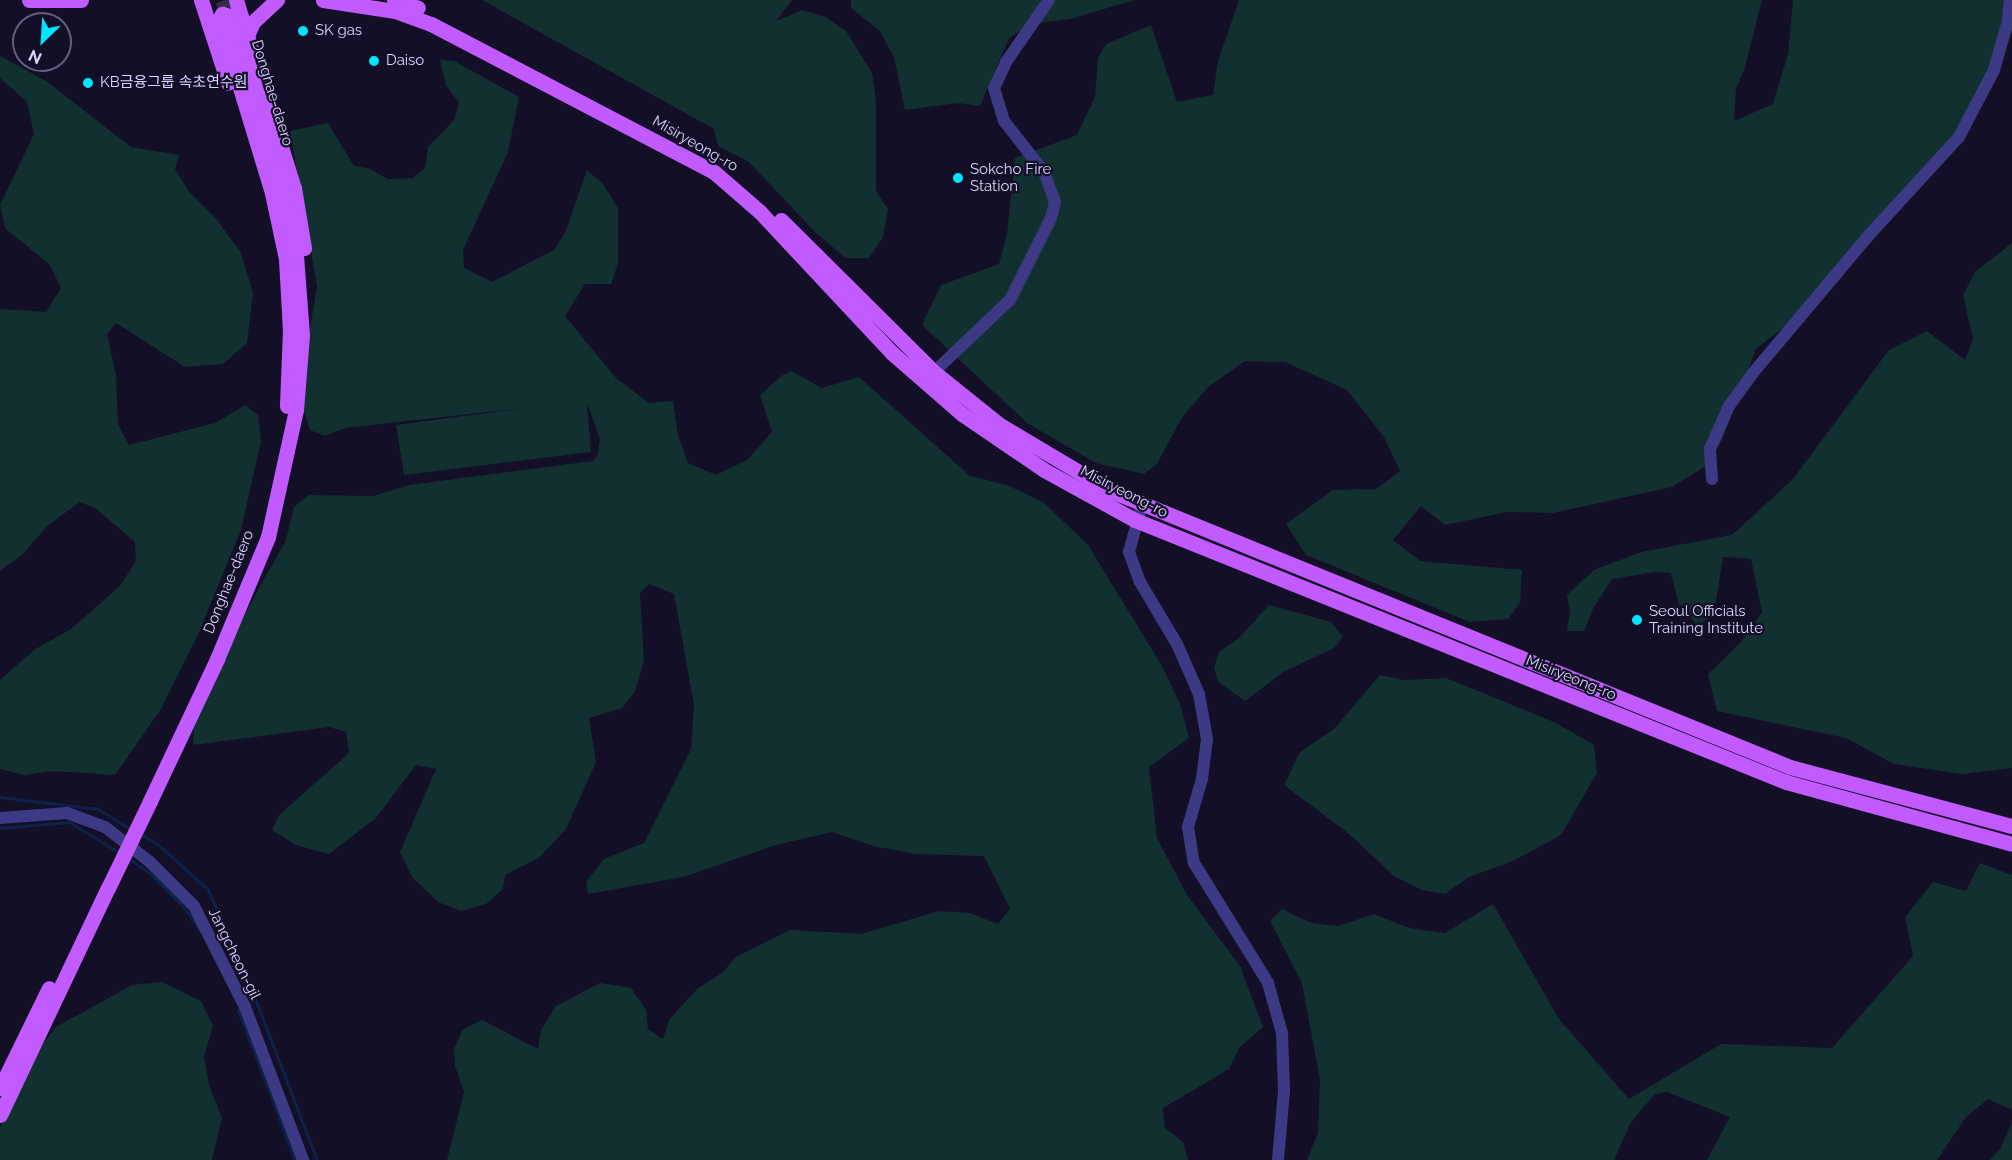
<!DOCTYPE html>
<meta charset="utf-8">
<style>
body{margin:0}
#map{position:relative;width:2012px;height:1160px;overflow:hidden;background:#130f26;font-family:Raleway,"Noto Sans KR",sans-serif}
div>[style]{position:absolute}
.green>*{inset:0;background:#12302f}
.stream>*{height:3px;margin:-1.5px;padding:0 1.5px;transform-origin:1.5px;border-radius:1.5px;background:#0c2248}
.major-tunnel>*{height:15px;margin-top:-7.5px;transform-origin:0;background:repeating-linear-gradient(90deg,#312d47 0 15px,transparent 0 23px)}
.minor>*{height:12px;margin:-6px;padding:0 6px;transform-origin:6px;border-radius:6px;background:#3d3a85}
.major>*{height:15px;margin:-7.5px;padding:0 7.5px;transform-origin:7.5px;border-radius:7.5px;background:#c25bff}
.major-bridge>*{height:15px;margin:-7.5px;padding:0 7.5px;transform-origin:7.5px;border-radius:7.5px;background:#c25bff}
.dots>*{width:16px;height:16px;translate:-50% -50%;box-sizing:border-box;border:3px solid #130f26;border-radius:50%}
span{translate:-50% -50%;white-space:nowrap;text-align:center;line-height:1.15;-webkit-text-stroke:4.5px #130f26;paint-order:stroke}
.poi-label{font-size:15px;color:#d9d4ff}
.left{translate:0 -50%;text-align:left}
.street-label{font-size:15px;color:#d9d4ff}
.north{position:absolute;left:12px;top:12px;width:60px;height:60px;box-sizing:border-box;background:#130f26;border:2px solid #625e7d;border-radius:50%;rotate:205deg;font-size:16px;font-weight:700;line-height:24px;text-align:center;color:#d9d4ff}
.north::after{content:'';display:block;margin:auto;width:21px;height:27px;background:#00e5ff;clip-path:polygon(50% 0,100% 100%,50% 72%,0 100%)}
</style>
<div id="map">
<div class="green">
<i style="clip-path:polygon(482px 0,792px 0,776px 21px,802px 10px,826px 17px,846px 31px,872px 73px,876px 101px,876px 191px,888px 209px,883px 237px,869px 258px,846px 258px,817px 234px,749px 162px,718px 146px,714px 129px)"></i>
<i style="clip-path:polygon(851px 0,1135px 0,1070px 19px,1031px 24px,1009px 38px,980px 106px,958px 103px,905px 110px,894px 57px,879px 30px,851px 8px)"></i>
<i style="clip-path:polygon(1239px 0,1762px 0,1744px 71px,1736px 88px,1734px 121px,1773px 104px,1788px 54px,1793px 0,2010px 0,2012px 32px,1984px 99px,1797px 317px,1756px 349px,1722px 440px,1706px 466px,1672px 487px,1553px 513px,1507px 512px,1445px 525px,1421px 506px,1393px 540px,1420px 561px,1522px 570px,1520px 603px,1508px 619px,1470px 622px,1306px 555px,1286px 524px,1333px 490px,1376px 489px,1400px 471px,1384px 437px,1347px 390px,1285px 362px,1245px 361px,1208px 387px,1181px 419px,1157px 464px,1144px 474px,1096px 463px,1027px 423px,922px 325px,941px 285px,999px 264px,1007px 234px,1015px 158px,1077px 135px,1095px 97px,1098px 58px,1106px 44px,1151px 25px,1177px 102px,1213px 95px,1218px 61px)"></i>
<i style="clip-path:polygon(0 56px,46px 81px,131px 147px,179px 155px,175px 169px,189px 192px,217px 220px,241px 253px,253px 293px,247px 343px,223px 364px,185px 367px,116px 323px,107px 334px,116px 376px,118px 424px,129px 445px,215px 423px,245px 405px,258px 415px,261px 441px,241px 530px,197px 637px,161px 709px,115px 775px,53px 771px,25px 775px,0 769px,0 680px,34px 650px,71px 629px,120px 586px,136px 561px,135px 542px,95px 508px,80px 502px,47px 526px,23px 554px,0 571px,0 309px,46px 312px,61px 288px,50px 265px,5px 228px,0 205px,34px 134px,27px 102px,0 78px)"></i>
<i style="clip-path:polygon(440px 60px,454px 61px,519px 97px,508px 152px,463px 250px,464px 268px,492px 282px,554px 250px,565px 233px,587px 170px,603px 184px,618px 208px,618px 263px,611px 284px,585px 284px,565px 316px,616px 378px,649px 403px,673px 401px,678px 435px,688px 463px,716px 475px,747px 460px,772px 432px,760px 395px,781px 376px,791px 371px,822px 388px,859px 377px,970px 476px,1007px 485px,1043px 502px,1088px 545px,1162px 666px,1180px 704px,1189px 738px,1149px 767px,1157px 838px,1187px 895px,1240px 966px,1263px 1027px,1240px 1047px,1229px 1069px,1163px 1108px,1165px 1128px,1183px 1142px,1188px 1160px,447px 1160px,464px 1092px,455px 1066px,454px 1049px,463px 1029px,482px 1020px,538px 1049px,541px 1030px,556px 1006px,600px 983px,631px 988px,646px 1010px,648px 1029px,663px 1039px,669px 1020px,697px 989px,722px 973px,736px 957px,790px 930px,861px 934px,939px 911px,970px 913px,998px 924px,1010px 909px,984px 856px,916px 854px,873px 846px,832px 832px,776px 845px,683px 877px,588px 894px,586px 882px,604px 859px,644px 843px,691px 749px,694px 705px,674px 594px,649px 584px,640px 593px,644px 661px,635px 691px,622px 708px,589px 718px,596px 762px,566px 829px,539px 858px,505px 875px,503px 889px,486px 904px,461px 911px,438px 902px,412px 877px,400px 852px,436px 769px,416px 765px,376px 818px,329px 854px,296px 845px,272px 830px,279px 815px,349px 753px,346px 732px,329px 727px,193px 745px,194px 724px,227px 646px,286px 540px,294px 507px,309px 495px,374px 496px,409px 485px,593px 461px,598px 454px,600px 439px,587px 403px,591px 452px,404px 475px,396px 425px,532px 407px,345px 428px,325px 436px,310px 430px,303px 408px,304px 365px,317px 286px,290px 131px,328px 123px,354px 166px,368px 168px,388px 179px,413px 178px,425px 168px,428px 147px,454px 120px,459px 103px,446px 85px)"></i>
<i style="clip-path:polygon(2012px 243px,2012px 768px,1962px 774px,1894px 764px,1846px 738px,1717px 711px,1708px 674px,1741px 642px,1762px 612px,1751px 559px,1723px 557px,1714px 614px,1698px 626px,1679px 605px,1671px 573px,1654px 572px,1612px 579px,1594px 607px,1584px 631px,1567px 631px,1570px 612px,1567px 595px,1594px 570px,1641px 552px,1732px 535px,1793px 479px,1889px 350px,1927px 331px,1965px 360px,1973px 339px,1963px 295px,1975px 272px)"></i>
<i style="clip-path:polygon(1269px 605px,1331px 622px,1343px 637px,1334px 648px,1283px 672px,1245px 701px,1218px 682px,1214px 667px,1219px 652px,1239px 638px)"></i>
<i style="clip-path:polygon(1380px 675px,1404px 680px,1446px 678px,1554px 722px,1594px 745px,1597px 773px,1561px 835px,1513px 861px,1469px 877px,1445px 894px,1422px 890px,1394px 876px,1348px 833px,1284px 785px,1300px 752px,1334px 729px)"></i>
<i style="clip-path:polygon(1980px 863px,2012px 875px,2012px 1110px,1988px 1099px,1966px 1117px,1937px 1160px,1707px 1160px,1730px 1117px,1667px 1092px,1654px 1095px,1631px 1122px,1614px 1160px,1307px 1160px,1318px 1133px,1320px 1080px,1302px 983px,1270px 921px,1282px 909px,1311px 923px,1338px 926px,1374px 914px,1409px 928px,1445px 933px,1493px 904px,1559px 1019px,1629px 1099px,1721px 1044px,1832px 1048px,1913px 956px,1905px 917px,1933px 882px,1966px 891px)"></i>
<i style="clip-path:polygon(162px 982px,201px 1001px,213px 1026px,204px 1057px,209px 1085px,222px 1118px,212px 1160px,0 1160px,0 1128px,35px 1054px,56px 1027px,132px 985px)"></i>
<i style="clip-path:polygon(2012px 1122px,2012px 1160px,1990px 1160px,2000px 1149px)"></i>
</div>
<div class="stream">
<i style="left:0;top:797px;width:99px;rotate:7deg"></i>
<i style="left:98px;top:809px;width:40px;rotate:32deg"></i>
<i style="left:0;top:828px;width:69px;rotate:-5deg"></i>
<i style="left:69px;top:822px;width:60px;rotate:31.3deg"></i>
<i style="left:141px;top:834px;width:22px;rotate:32deg"></i>
<i style="left:160px;top:846px;width:65px;rotate:42.5deg"></i>
<i style="left:208px;top:890px;width:88px;rotate:65.8deg"></i>
<i style="left:244px;top:970px;width:204px;rotate:69deg"></i>
<i style="left:128px;top:858px;width:28px;rotate:35deg"></i>
<i style="left:151px;top:874px;width:47px;rotate:45deg"></i>
<i style="left:184px;top:907px;width:30px;rotate:56deg"></i>
<i style="left:238px;top:1010px;width:160px;rotate:69.2deg"></i>
</div>
<div class="major-tunnel">
<i style="left:223px;top:0;width:27px;rotate:70deg"></i>
</div>
<div class="minor">
<i style="left:934px;top:372px;width:105px;rotate:-43.5deg"></i>
<i style="left:1010px;top:300px;width:92px;rotate:-63.4deg"></i>
<i style="left:1051px;top:218px;width:16px;rotate:-76deg"></i>
<i style="left:1055px;top:202px;width:32px;rotate:-110deg"></i>
<i style="left:1044px;top:172px;width:65px;rotate:-128.1deg"></i>
<i style="left:1004px;top:121px;width:34px;rotate:-107deg"></i>
<i style="left:994px;top:88px;width:29px;rotate:-65deg"></i>
<i style="left:1006px;top:62px;width:75px;rotate:-55.3deg"></i>
<i style="left:1712px;top:479px;width:30px;rotate:-94deg"></i>
<i style="left:1710px;top:449px;width:47px;rotate:-66.2deg"></i>
<i style="left:1729px;top:406px;width:39px;rotate:-54deg"></i>
<i style="left:1752px;top:374px;width:183px;rotate:-49.9deg"></i>
<i style="left:1870px;top:234px;width:132px;rotate:-47.5deg"></i>
<i style="left:1959px;top:137px;width:76px;rotate:-62.4deg"></i>
<i style="left:1994px;top:70px;width:51px;rotate:-74.1deg"></i>
<i style="left:2008px;top:21px;width:21px;rotate:-85deg"></i>
<i style="left:1142px;top:505px;width:49px;rotate:105.5deg"></i>
<i style="left:1129px;top:552px;width:32px;rotate:70deg"></i>
<i style="left:1140px;top:582px;width:72px;rotate:59.2deg"></i>
<i style="left:1177px;top:644px;width:55px;rotate:66.3deg"></i>
<i style="left:1199px;top:694px;width:46px;rotate:79.9deg"></i>
<i style="left:1207px;top:739px;width:40px;rotate:97.1deg"></i>
<i style="left:1202px;top:779px;width:50px;rotate:106.3deg"></i>
<i style="left:1188px;top:827px;width:36px;rotate:81deg"></i>
<i style="left:1194px;top:863px;width:141px;rotate:58.3deg"></i>
<i style="left:1268px;top:983px;width:52px;rotate:74.4deg"></i>
<i style="left:1282px;top:1033px;width:58px;rotate:88deg"></i>
<i style="left:1284px;top:1091px;width:69px;rotate:95deg"></i>
<i style="left:0;top:818px;width:67px;rotate:-4.3deg"></i>
<i style="left:67px;top:813px;width:40px;rotate:20.2deg"></i>
<i style="left:105px;top:827px;width:57px;rotate:37.9deg"></i>
<i style="left:150px;top:862px;width:62px;rotate:45deg"></i>
<i style="left:194px;top:906px;width:113px;rotate:63.2deg"></i>
<i style="left:245px;top:1007px;width:164px;rotate:69.2deg"></i>
</div>
<div class="major">
<i style="left:29px;top:0;width:52px"></i>
<i style="left:201px;top:0;width:87px;rotate:72deg"></i>
<i style="left:236px;top:0;width:197px;rotate:72.9deg"></i>
<i style="left:294px;top:188px;width:61px;rotate:80.5deg"></i>
<i style="left:323px;top:0;width:73px;rotate:8.7deg"></i>
<i style="left:395px;top:11px;width:38px;rotate:20deg"></i>
<i style="left:431px;top:24px;width:319px;rotate:27.6deg"></i>
<i style="left:714px;top:172px;width:61px;rotate:41deg"></i>
<i style="left:760px;top:212px;width:193px;rotate:46.9deg"></i>
<i style="left:892px;top:353px;width:93px;rotate:41.1deg"></i>
<i style="left:962px;top:414px;width:99px;rotate:34.3deg"></i>
<i style="left:1044px;top:470px;width:104px;rotate:28.8deg"></i>
<i style="left:1135px;top:520px;width:702px;rotate:21.92deg"></i>
<i style="left:1786px;top:782px;width:234px;rotate:15.3deg"></i>
<i style="left:394px;top:0;width:25px;rotate:18deg"></i>
<i style="left:221px;top:25px;width:176px;rotate:73.1deg"></i>
<i style="left:272px;top:193px;width:67px;rotate:78deg"></i>
<i style="left:286px;top:259px;width:71px;rotate:86.8deg"></i>
<i style="left:290px;top:330px;width:76px;rotate:92.3deg"></i>
<i style="left:212px;top:32px;width:21px;rotate:-61deg"></i>
<i style="left:222px;top:14px;width:21px;rotate:14deg"></i>
<i style="left:247px;top:36px;width:15px;rotate:-67deg"></i>
<i style="left:253px;top:22px;width:33px;rotate:-43deg"></i>
<i style="left:781px;top:220px;width:216px;rotate:44.8deg"></i>
<i style="left:934px;top:372px;width:85px;rotate:38.8deg"></i>
<i style="left:1000px;top:425px;width:127px;rotate:30.8deg"></i>
<i style="left:1109px;top:490px;width:735px;rotate:22.13deg"></i>
<i style="left:1790px;top:767px;width:230px;rotate:14.9deg"></i>
<i style="left:150px;top:801px;width:157px;rotate:-64.7deg"></i>
<i style="left:217px;top:659px;width:132px;rotate:-67.3deg"></i>
<i style="left:268px;top:537px;width:130px;rotate:-77.6deg"></i>
<i style="left:296px;top:410px;width:75px;rotate:-85.4deg"></i>
<i style="left:302px;top:335px;width:94px;rotate:-94.3deg"></i>
<i style="left:295px;top:241px;width:225px;rotate:-106.3deg"></i>
<i style="left:0;top:1088px;width:111px;rotate:-63.9deg"></i>
<i style="left:0;top:1115px;width:251px;rotate:-64.6deg"></i>
</div>
<div class="major-bridge">
<i style="left:108px;top:888px;width:97px;rotate:-64.2deg"></i>
</div>
<div class="dots">
<i style="left:303px;top:31px;background:#00e5ff"></i>
<i style="left:374px;top:61px;background:#00e5ff"></i>
<i style="left:88px;top:83px;background:#00e5ff"></i>
<i style="left:958px;top:178px;background:#00e5ff"></i>
<i style="left:1637px;top:620px;background:#00e5ff"></i>
</div>
<div class="poi-label">
<span class="left" style="left:315px;top:31px">SK gas</span>
<span class="left" style="left:386px;top:61px">Daiso</span>
<span class="left" style="left:100px;top:83px">KB금융그룹 속초연수원</span>
<span class="left" style="left:970px;top:178px">Sokcho Fire<br>Station</span>
<span class="left" style="left:1649px;top:620px">Seoul Officials<br>Training Institute</span>
</div>
<div class="street-label">
<span style="left:272px;top:93px;rotate:73deg">Donghae-daero</span>
<span style="left:695px;top:144px;rotate:30deg">Misiryeong-ro</span>
<span style="left:1124px;top:492px;rotate:27deg">Misiryeong-ro</span>
<span style="left:229px;top:582px;rotate:-68deg">Donghae-daero</span>
<span style="left:1571px;top:678px;rotate:22deg">Misiryeong-ro</span>
<span style="left:234px;top:954px;rotate:64deg">Jangcheon-gil</span>
</div>
<div class="north">N</div>
</div>
